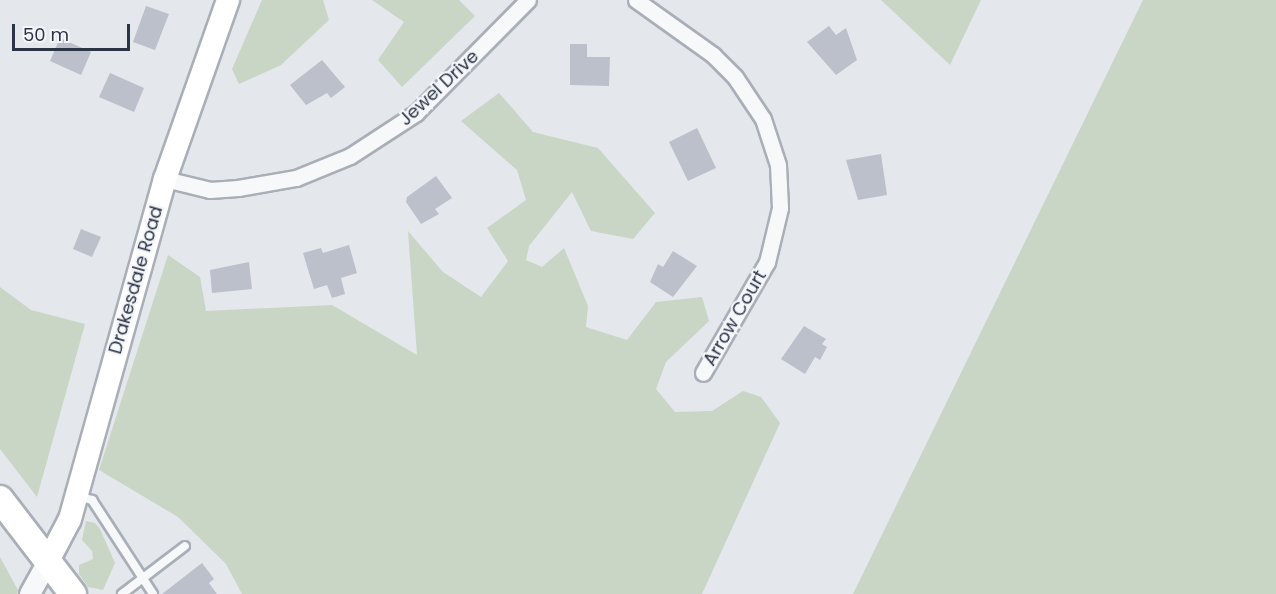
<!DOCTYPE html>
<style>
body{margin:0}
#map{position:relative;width:1276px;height:594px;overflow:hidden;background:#e4e7ec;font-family:Poppins,sans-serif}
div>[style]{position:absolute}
.green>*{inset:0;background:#c9d6c5}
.building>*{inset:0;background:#bbc0ca}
.roads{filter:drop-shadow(2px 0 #a9aeb7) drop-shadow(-2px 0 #a9aeb7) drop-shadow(0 2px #a9aeb7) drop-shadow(0 -2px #a9aeb7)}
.service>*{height:8px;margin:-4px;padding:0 4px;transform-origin:4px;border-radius:4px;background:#f7f8fa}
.minor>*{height:15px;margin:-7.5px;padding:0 7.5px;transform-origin:7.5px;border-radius:7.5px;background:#f7f8fa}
.tertiary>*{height:20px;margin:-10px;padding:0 10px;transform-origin:10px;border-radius:10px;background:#f7f8fa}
.secondary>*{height:22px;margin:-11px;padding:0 11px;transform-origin:11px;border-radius:11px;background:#fff}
.trunk>*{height:26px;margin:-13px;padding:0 13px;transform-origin:13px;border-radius:13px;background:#fff}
span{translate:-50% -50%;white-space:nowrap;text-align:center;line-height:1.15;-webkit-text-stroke:4.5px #f4f6f9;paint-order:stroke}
.street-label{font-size:18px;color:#2b3445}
.scale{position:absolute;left:12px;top:24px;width:118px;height:27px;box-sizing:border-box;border:3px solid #2b3445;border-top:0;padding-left:8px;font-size:18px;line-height:21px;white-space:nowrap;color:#2b3445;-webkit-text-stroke:4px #f4f6f9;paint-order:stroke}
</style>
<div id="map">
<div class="green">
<i style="clip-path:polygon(262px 0,323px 0,329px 20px,281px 65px,239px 84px,232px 69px)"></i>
<i style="clip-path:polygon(372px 0,459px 0,475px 16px,402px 87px,378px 60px,404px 22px)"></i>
<i style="clip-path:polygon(881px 0,981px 0,950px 65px)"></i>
<i style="clip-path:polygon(1143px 0,1276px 0,1276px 594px,853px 594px)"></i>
<i style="clip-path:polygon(499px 93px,533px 132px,598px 148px,655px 213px,633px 239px,591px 231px,572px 192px,529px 246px,526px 260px,542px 267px,564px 248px,588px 306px,586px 327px,627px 340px,656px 302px,702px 297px,709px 321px,666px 362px,656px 389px,675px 412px,712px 411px,743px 391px,761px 397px,780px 423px,702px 594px,242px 594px,226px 564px,178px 517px,99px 470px,168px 255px,200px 277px,206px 311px,332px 305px,417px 355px,408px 231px,443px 272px,481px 297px,508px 261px,487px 228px,526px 200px,517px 170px,461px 121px)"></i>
<i style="clip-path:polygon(0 287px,31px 310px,85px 324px,37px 497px,0 449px)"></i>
<i style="clip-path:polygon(86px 521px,95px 523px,100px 529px,115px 563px,103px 590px,88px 587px,79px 574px,79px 565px,93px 559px,92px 551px,82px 540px)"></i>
<i style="clip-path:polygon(0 557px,18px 590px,17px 594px,0 594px)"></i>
</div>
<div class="building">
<i style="clip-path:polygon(146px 6px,169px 14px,155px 50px,133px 42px)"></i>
<i style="clip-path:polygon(829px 26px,836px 35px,846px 28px,857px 60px,836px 75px,807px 42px)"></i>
<i style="clip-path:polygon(60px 38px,91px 52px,81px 75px,50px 61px)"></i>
<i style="clip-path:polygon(570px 44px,587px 44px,587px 57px,610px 57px,609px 86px,570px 85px)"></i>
<i style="clip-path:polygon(322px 60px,345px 87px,331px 98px,327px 93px,306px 105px,290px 85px)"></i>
<i style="clip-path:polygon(110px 73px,144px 88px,134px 112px,99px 97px)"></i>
<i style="clip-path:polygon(697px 128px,716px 168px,688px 181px,669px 142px)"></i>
<i style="clip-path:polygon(881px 154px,887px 195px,858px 200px,846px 160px)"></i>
<i style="clip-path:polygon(436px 176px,452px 198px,435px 209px,439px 214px,421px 224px,406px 202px,407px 197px)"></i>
<i style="clip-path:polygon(81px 229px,101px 237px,92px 257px,73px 249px)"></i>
<i style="clip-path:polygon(349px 245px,357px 273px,341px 278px,345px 294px,332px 298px,327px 285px,314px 289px,303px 253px,321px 248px,323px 253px)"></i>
<i style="clip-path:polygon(673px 251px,697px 266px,673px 297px,650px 282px,658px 264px,663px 267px)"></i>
<i style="clip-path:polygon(249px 262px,252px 289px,212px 293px,210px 270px)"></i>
<i style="clip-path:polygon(804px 326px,826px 339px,822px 344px,827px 347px,820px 360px,815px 357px,805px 374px,781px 359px)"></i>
<i style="clip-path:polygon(202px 563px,214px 579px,209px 583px,217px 594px,162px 594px)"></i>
</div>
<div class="roads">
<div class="service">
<i style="left:78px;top:496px;width:15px;rotate:16deg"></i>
<i style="left:92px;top:500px;width:112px;rotate:57deg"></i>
<i style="left:122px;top:594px;width:79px;rotate:-37.3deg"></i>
</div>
<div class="minor">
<i style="left:636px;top:0;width:95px;rotate:35.5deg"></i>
<i style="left:713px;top:55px;width:31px;rotate:45deg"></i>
<i style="left:735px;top:77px;width:50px;rotate:56.3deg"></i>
<i style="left:763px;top:119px;width:48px;rotate:71.9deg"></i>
<i style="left:778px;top:165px;width:43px;rotate:87.3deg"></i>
<i style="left:780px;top:208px;width:56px;rotate:103.5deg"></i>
<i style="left:767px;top:262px;width:128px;rotate:120deg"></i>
<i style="left:165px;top:179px;width:46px;rotate:13.7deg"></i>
<i style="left:210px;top:190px;width:28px;rotate:-4deg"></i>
<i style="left:238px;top:188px;width:59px;rotate:-9.8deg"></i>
<i style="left:296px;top:178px;width:58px;rotate:-22.2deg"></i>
<i style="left:350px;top:156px;width:79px;rotate:-33.1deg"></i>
<i style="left:416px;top:113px;width:159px;rotate:-45.3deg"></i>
</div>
<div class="tertiary">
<i style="left:30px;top:594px;width:38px;rotate:-61deg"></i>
</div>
<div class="secondary">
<i style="left:48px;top:561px;width:47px;rotate:-62.4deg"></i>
<i style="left:70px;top:519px;width:353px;rotate:-74.4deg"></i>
<i style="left:165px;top:179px;width:190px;rotate:-70.6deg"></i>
</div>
<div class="trunk">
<i style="left:0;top:499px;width:120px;rotate:52.5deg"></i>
</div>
</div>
<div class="street-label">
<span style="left:439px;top:88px;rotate:-43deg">Jewel Drive</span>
<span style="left:136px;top:280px;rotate:-74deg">Drakesdale Road</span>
<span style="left:735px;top:318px;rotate:-60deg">Arrow Court</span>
</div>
<div class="scale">50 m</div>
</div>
